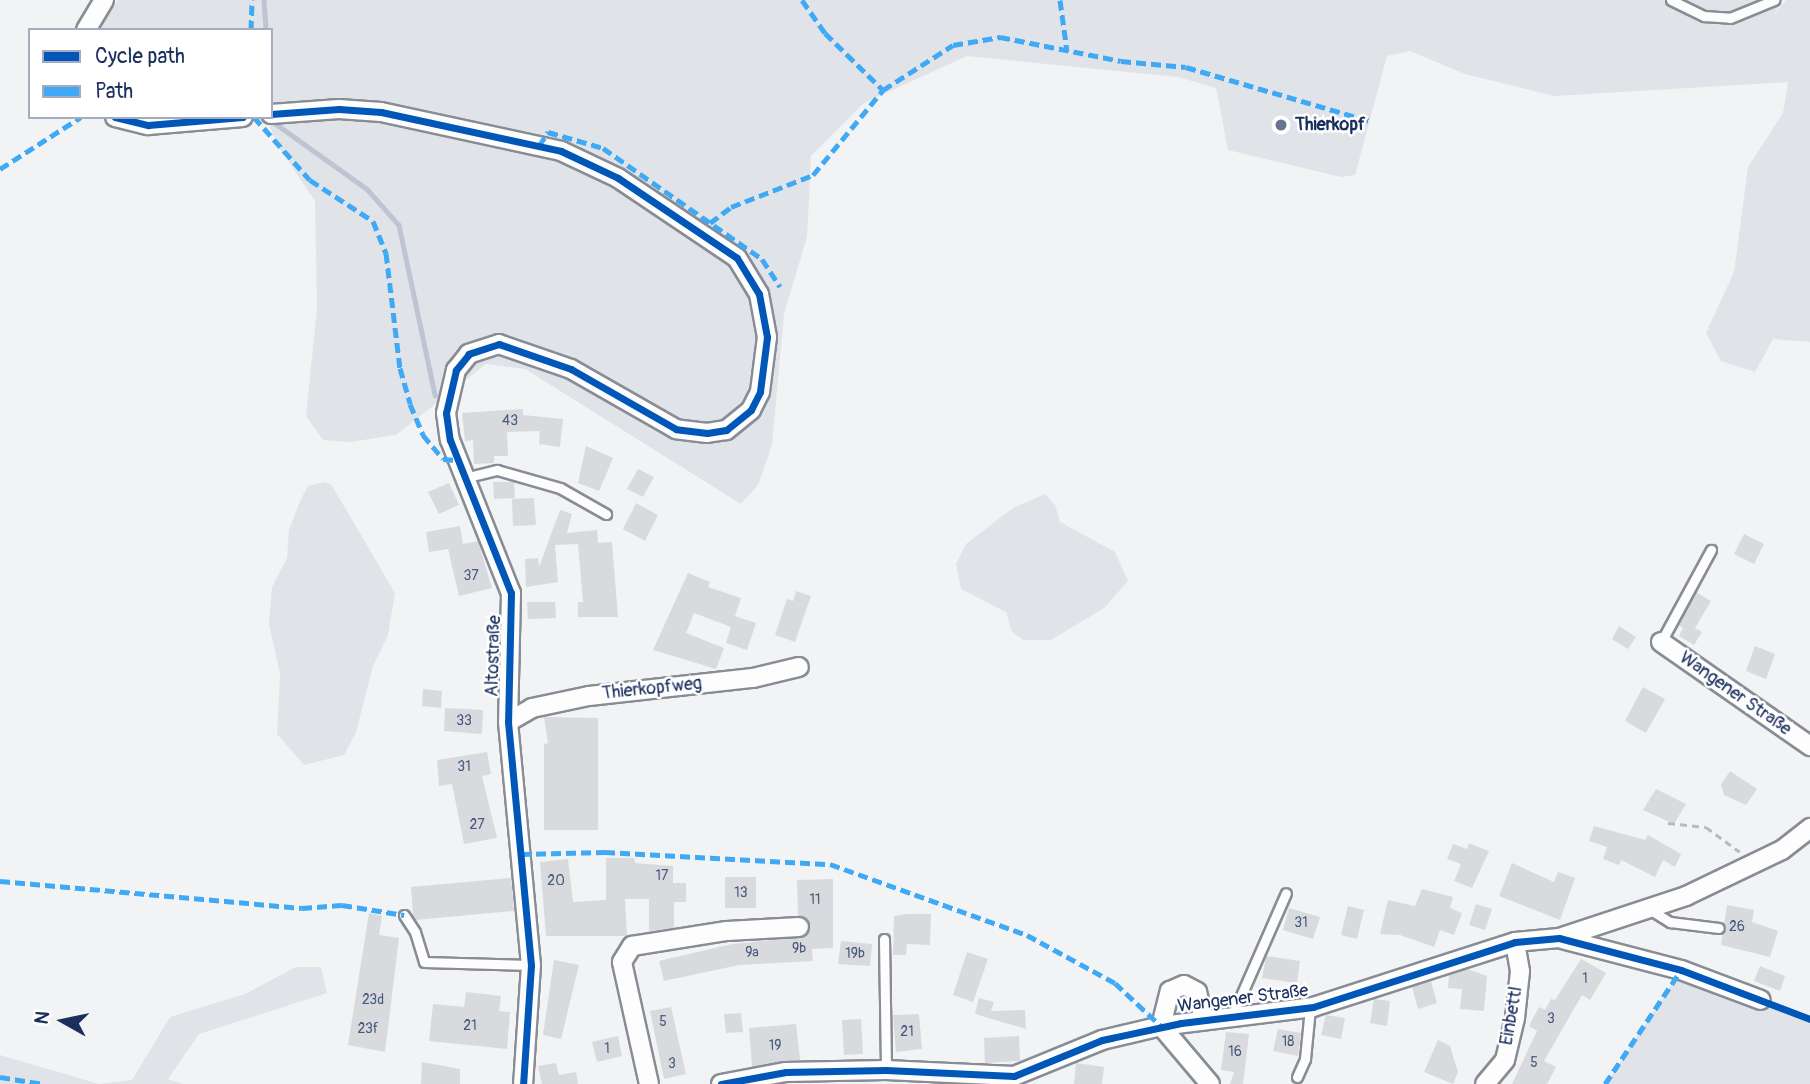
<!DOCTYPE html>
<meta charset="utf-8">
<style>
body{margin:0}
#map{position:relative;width:1810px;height:1084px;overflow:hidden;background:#f2f3f4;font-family:Pangolin,sans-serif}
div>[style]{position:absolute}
.green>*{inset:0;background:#e0e3e8}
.stream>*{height:4.5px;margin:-2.25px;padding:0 2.25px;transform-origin:2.25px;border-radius:2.25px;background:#bec4d1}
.building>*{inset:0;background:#d8dadd}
.path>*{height:2.5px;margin-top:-1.25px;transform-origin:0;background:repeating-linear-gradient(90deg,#b7babf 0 7px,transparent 0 12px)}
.roads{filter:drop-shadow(2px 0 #888c95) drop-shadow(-2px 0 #888c95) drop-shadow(0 2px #888c95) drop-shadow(0 -2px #888c95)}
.lane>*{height:9px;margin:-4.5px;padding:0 4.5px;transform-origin:4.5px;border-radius:4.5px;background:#fdfdfd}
.street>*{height:18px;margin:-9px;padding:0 9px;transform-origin:9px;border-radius:9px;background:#fdfdfd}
.quiet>*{height:5px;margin-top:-2.5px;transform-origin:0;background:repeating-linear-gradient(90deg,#3fa9f5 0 10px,transparent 0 15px)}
.cycleway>*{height:7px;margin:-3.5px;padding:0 3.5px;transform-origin:3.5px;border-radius:3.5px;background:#0057b8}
.dots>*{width:19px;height:19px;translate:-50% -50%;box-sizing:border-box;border:4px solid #fff;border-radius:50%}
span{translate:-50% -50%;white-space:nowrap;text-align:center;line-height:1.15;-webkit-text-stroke:5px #fff;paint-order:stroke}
.number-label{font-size:14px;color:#4a5a7e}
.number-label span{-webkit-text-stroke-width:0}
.poi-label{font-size:18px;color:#1b2f5e;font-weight:700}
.left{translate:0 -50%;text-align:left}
.street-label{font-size:18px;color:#1b2f5e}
.legend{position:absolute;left:28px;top:28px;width:245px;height:91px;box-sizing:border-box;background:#fff;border:2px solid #a4acbf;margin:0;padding:9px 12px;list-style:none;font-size:21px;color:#1b2f5e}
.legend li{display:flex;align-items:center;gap:14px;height:35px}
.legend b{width:35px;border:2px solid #a4acbf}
.north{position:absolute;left:28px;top:986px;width:70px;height:70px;-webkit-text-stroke:5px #fff;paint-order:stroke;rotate:279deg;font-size:19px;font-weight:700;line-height:28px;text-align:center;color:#1b2f5e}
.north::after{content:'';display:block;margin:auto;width:24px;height:32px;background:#1b2f5e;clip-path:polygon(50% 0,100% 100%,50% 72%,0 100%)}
</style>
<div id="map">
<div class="green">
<i style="clip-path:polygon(118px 0,1783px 0,1773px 16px,1786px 0,1810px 0,1810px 342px,1773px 339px,1755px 372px,1721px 361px,1706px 333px,1734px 272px,1748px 167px,1783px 113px,1788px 82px,1554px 96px,1465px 74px,1410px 51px,1387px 56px,1355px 175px,1341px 177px,1228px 150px,1216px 88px,1178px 77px,967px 56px,864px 103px,811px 156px,807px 237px,784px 314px,772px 445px,758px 485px,741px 504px,525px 369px,486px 364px,396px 435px,350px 442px,323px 440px,306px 416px,317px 309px,315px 201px,278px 146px,266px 117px,271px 117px,271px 30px,98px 30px)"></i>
<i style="clip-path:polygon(323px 482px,331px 484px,395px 593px,388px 635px,373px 666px,356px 732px,344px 755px,304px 765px,277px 734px,280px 673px,269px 624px,272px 587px,287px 558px,289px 530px,301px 499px,308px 486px)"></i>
<i style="clip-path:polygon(1045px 494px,1055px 505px,1060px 522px,1115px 552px,1128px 581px,1104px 608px,1051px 640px,1023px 640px,1012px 632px,1006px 612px,961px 589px,956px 564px,966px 544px,1013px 508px)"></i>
<i style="clip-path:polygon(296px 967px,321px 967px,327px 993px,199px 1034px,168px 1079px,183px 1084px,0 1084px,0 1055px,99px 1084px,132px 1080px,170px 1017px,245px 994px)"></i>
<i style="clip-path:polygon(1681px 970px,1810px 1019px,1810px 1084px,1606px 1084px)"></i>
</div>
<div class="stream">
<i style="left:264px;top:0;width:30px;rotate:86deg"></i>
<i style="left:272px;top:121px;width:117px;rotate:35.6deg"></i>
<i style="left:367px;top:189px;width:48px;rotate:48.4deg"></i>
<i style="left:399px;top:225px;width:174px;rotate:78deg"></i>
</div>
<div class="building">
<i style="clip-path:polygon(523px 409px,523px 415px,563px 419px,560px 447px,539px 444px,540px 431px,507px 432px,508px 456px,494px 456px,494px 463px,474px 464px,473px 440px,465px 441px,462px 413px)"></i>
<i style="clip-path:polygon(586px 446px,613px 458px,599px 491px,578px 483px)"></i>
<i style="clip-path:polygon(638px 469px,654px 477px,643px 497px,627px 489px)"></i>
<i style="clip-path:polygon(493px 482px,514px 482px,515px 498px,494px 499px)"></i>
<i style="clip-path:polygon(449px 483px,459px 505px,439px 514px,428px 492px)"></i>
<i style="clip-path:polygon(534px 498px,536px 525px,513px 526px,512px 499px)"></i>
<i style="clip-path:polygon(636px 503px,658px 515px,645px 541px,623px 529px)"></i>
<i style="clip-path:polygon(560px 510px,572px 514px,567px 533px,597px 530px,598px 543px,612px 542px,618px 617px,578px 617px,578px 602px,583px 602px,578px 544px,555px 545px,558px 582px,526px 587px,525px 559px,538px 558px,539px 567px)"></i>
<i style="clip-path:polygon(460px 526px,463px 544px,478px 541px,492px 588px,459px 596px,448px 549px,429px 552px,426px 532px)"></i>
<i style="clip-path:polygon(1744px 534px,1764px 544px,1754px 564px,1734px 554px)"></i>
<i style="clip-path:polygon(688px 573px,710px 582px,708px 587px,741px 598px,735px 616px,756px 623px,747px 650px,726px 643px,731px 627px,694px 613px,686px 633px,724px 648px,716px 669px,653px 650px)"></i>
<i style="clip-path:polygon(796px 591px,811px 596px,795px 642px,775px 635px,787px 599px,793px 601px)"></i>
<i style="clip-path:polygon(1696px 592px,1711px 601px,1695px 628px,1702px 632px,1694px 645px,1679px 636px,1683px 628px,1678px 625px)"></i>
<i style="clip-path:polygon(527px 602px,555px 602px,556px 618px,528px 619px)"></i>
<i style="clip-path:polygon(1619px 626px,1636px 637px,1628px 649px,1612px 639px)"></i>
<i style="clip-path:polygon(1755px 646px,1775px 654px,1766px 679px,1746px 671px)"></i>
<i style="clip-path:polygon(1643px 687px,1665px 699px,1646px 733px,1625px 721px)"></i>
<i style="clip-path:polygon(423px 689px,442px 691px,441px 708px,422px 706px)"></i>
<i style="clip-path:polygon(445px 708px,483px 710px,482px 734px,444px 731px)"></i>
<i style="clip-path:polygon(544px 717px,598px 718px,598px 830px,544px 830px,544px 744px,548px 743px)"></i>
<i style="clip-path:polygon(487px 752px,491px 774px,482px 776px,497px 838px,464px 844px,452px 784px,439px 786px,437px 760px)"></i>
<i style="clip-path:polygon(1730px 771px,1757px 789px,1746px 805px,1724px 795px,1721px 785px)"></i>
<i style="clip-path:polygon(1656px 789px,1686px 804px,1674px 824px,1643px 810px)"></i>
<i style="clip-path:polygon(1594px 826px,1645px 840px,1648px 835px,1681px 854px,1675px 867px,1663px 860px,1655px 877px,1621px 860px,1619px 865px,1603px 859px,1607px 847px,1589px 841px)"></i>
<i style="clip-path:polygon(1469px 843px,1489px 851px,1472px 888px,1454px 881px,1461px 864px,1447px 859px,1453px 844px,1467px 849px)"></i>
<i style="clip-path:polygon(606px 858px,634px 858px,635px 863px,673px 866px,673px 883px,686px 883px,686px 902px,674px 902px,674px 928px,649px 931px,649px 899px,625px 899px,627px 936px,546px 936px,540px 862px,568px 859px,573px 902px,606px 900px)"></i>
<i style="clip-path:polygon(1512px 863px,1554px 882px,1558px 872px,1575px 878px,1560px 920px,1499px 896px)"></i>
<i style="clip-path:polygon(725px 877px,756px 877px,756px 908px,725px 908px)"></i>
<i style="clip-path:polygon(511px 878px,514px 911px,415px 920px,413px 916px,411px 887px)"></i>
<i style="clip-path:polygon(833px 879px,833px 948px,812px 949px,813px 961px,739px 965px,664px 981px,659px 961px,732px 944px,805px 937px,810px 926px,798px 916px,797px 880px)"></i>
<i style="clip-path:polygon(1422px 889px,1453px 897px,1450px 908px,1462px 913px,1454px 935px,1440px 930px,1434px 947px,1400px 935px,1380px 934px,1388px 900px,1415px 906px)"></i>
<i style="clip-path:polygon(1476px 904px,1492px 909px,1485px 930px,1469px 925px)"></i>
<i style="clip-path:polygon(1727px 905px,1754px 910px,1752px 922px,1778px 931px,1770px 957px,1721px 945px)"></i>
<i style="clip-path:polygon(1348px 906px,1364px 910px,1357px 939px,1341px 935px)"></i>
<i style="clip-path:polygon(1289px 908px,1320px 917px,1313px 939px,1283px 930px)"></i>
<i style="clip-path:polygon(369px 913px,382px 916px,379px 935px,399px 938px,385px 1052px,348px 1045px)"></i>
<i style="clip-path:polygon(908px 914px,931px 914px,930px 945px,907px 944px,906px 955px,893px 955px,894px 916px)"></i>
<i style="clip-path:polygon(841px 941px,872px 944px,870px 966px,838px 964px)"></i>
<i style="clip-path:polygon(967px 952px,988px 959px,973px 1002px,953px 995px)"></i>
<i style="clip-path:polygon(1266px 956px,1300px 961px,1297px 983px,1262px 978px)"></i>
<i style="clip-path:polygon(1581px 959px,1606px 973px,1590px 1000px,1582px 995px,1544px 1061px,1556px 1067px,1547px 1084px,1512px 1084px,1537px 1031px,1529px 1026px,1539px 1007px,1545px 1010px,1551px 999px,1555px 1000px)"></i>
<i style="clip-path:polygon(554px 960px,579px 965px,561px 1039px,543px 1035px)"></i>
<i style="clip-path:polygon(1760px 966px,1785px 976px,1780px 991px,1754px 981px)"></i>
<i style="clip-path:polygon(1467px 969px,1487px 976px,1484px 1011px,1460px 1009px,1462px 989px,1448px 988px,1449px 975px)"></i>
<i style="clip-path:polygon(1431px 981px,1437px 1003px,1418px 1009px,1412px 987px)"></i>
<i style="clip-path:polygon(466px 992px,501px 996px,499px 1011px,510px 1012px,507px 1049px,429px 1041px,433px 1004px,464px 1007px)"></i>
<i style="clip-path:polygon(979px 998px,994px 1002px,991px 1011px,1025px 1010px,1026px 1029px,975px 1014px)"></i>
<i style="clip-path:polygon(1374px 999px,1390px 1001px,1387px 1026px,1370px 1023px)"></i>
<i style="clip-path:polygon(671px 1007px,686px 1074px,664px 1079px,650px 1011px)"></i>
<i style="clip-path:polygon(741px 1013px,743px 1032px,726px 1033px,724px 1014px)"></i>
<i style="clip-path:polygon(919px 1014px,922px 1049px,896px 1052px,893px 1015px)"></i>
<i style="clip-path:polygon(1326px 1015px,1345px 1018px,1341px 1039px,1321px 1035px)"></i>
<i style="clip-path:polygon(861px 1019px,863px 1054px,844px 1055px,842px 1020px)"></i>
<i style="clip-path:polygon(796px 1024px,800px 1060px,752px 1067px,749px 1028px)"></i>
<i style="clip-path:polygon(1278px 1029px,1301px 1033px,1298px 1056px,1273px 1051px)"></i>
<i style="clip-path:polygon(1226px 1032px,1249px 1034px,1243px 1084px,1230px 1084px,1234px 1072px,1221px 1070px)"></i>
<i style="clip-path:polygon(618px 1036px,622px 1056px,597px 1062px,592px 1042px)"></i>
<i style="clip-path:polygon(1019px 1036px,1020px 1061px,985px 1063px,984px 1038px)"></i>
<i style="clip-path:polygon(1438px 1040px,1450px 1046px,1458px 1072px,1453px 1084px,1424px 1072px)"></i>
<i style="clip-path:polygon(422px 1062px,460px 1069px,460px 1084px,421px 1084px)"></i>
<i style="clip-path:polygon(556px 1063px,559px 1075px,576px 1072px,578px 1084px,542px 1084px,538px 1066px)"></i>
<i style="clip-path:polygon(1076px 1063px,1104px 1067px,1102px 1084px,1074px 1084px)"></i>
</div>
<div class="path">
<i style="left:1668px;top:823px;width:38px;rotate:6deg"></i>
<i style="left:1706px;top:827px;width:42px;rotate:36.3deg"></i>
</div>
<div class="roads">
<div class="lane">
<i style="left:1671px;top:0;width:37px;rotate:26deg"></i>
<i style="left:1704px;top:16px;width:26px;rotate:4deg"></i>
<i style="left:1730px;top:18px;width:48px;rotate:-22.2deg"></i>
<i style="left:464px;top:478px;width:34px;rotate:-14deg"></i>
<i style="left:497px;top:470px;width:66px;rotate:15.9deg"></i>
<i style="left:560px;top:488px;width:53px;rotate:29.5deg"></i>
<i style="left:1661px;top:642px;width:105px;rotate:-61.5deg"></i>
<i style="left:1649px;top:909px;width:25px;rotate:32deg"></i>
<i style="left:1670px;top:922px;width:49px;rotate:7deg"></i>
<i style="left:404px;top:915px;width:20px;rotate:57deg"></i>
<i style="left:415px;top:932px;width:31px;rotate:73deg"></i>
<i style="left:424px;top:962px;width:107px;rotate:1.6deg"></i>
<i style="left:884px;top:939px;width:131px;rotate:89.1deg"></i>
<i style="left:1232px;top:1016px;width:134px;rotate:-66.3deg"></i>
<i style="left:1297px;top:1077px;width:20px;rotate:-66deg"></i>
<i style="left:1305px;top:1059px;width:51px;rotate:-84.4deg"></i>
</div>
<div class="street">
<i style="left:86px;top:30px;width:35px;rotate:-59deg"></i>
<i style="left:271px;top:114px;width:68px;rotate:-4.2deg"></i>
<i style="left:339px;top:109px;width:42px;rotate:4.1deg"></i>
<i style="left:381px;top:112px;width:184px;rotate:12.2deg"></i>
<i style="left:561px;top:151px;width:63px;rotate:25.3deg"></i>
<i style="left:618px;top:178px;width:143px;rotate:33.9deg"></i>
<i style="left:737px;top:258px;width:42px;rotate:58.6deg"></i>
<i style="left:759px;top:294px;width:44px;rotate:79.5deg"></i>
<i style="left:767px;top:337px;width:55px;rotate:97.3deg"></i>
<i style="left:760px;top:392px;width:20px;rotate:117deg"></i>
<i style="left:751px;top:410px;width:32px;rotate:141deg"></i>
<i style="left:726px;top:430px;width:19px;rotate:171deg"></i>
<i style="left:707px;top:433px;width:31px;rotate:-173deg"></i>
<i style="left:676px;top:429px;width:121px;rotate:-150.3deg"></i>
<i style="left:571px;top:369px;width:76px;rotate:-160.9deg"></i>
<i style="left:499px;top:344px;width:32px;rotate:162deg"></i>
<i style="left:469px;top:354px;width:21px;rotate:129deg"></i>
<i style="left:456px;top:370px;width:44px;rotate:103.1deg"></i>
<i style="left:446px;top:413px;width:27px;rotate:82deg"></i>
<i style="left:450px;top:440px;width:165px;rotate:68.3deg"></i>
<i style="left:511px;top:593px;width:129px;rotate:91.3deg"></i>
<i style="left:508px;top:722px;width:244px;rotate:84.6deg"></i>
<i style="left:531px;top:965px;width:119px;rotate:93.8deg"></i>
<i style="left:115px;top:117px;width:34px;rotate:14deg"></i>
<i style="left:148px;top:125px;width:95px;rotate:-4.8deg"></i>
<i style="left:1661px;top:642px;width:182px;rotate:34.9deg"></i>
<i style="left:508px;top:722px;width:28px;rotate:-30deg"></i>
<i style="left:532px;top:708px;width:58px;rotate:-11.9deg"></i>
<i style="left:589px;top:696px;width:165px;rotate:-6.3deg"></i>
<i style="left:753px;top:678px;width:47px;rotate:-13.4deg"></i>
<i style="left:1562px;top:939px;width:123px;rotate:14.6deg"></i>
<i style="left:1681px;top:970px;width:85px;rotate:20.6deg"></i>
<i style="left:1161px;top:1026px;width:36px;rotate:-76deg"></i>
<i style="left:1170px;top:991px;width:15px;rotate:-23deg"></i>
<i style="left:1184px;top:985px;width:15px;rotate:28deg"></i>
<i style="left:1197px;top:992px;width:29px;rotate:76deg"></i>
<i style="left:1161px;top:1026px;width:76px;rotate:49.8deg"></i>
<i style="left:649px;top:1084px;width:125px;rotate:-102.5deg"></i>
<i style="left:622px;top:962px;width:19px;rotate:-58deg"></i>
<i style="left:632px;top:946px;width:96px;rotate:-9deg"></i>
<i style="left:727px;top:931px;width:72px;rotate:-3.2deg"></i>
<i style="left:721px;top:1084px;width:66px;rotate:-10.5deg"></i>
<i style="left:786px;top:1072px;width:100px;rotate:-1.1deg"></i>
<i style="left:886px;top:1070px;width:128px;rotate:2.7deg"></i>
<i style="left:1014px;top:1076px;width:95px;rotate:-22.2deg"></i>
<i style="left:1102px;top:1040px;width:61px;rotate:-13.3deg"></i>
<i style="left:1161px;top:1026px;width:153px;rotate:-7.1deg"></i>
<i style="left:1313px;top:1007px;width:212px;rotate:-17.8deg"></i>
<i style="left:1515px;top:942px;width:44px;rotate:-5.2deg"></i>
<i style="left:1559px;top:938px;width:134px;rotate:-18.3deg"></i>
<i style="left:1686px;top:896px;width:106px;rotate:-25.6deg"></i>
<i style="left:1782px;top:850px;width:36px;rotate:-38deg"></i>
<i style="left:1485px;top:1084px;width:31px;rotate:-50deg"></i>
<i style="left:1505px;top:1060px;width:43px;rotate:-76.6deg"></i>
<i style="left:1515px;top:1018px;width:47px;rotate:-83.9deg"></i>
<i style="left:1520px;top:971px;width:29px;rotate:-100deg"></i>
</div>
</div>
<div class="quiet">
<i style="left:802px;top:0;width:40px;rotate:55.1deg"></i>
<i style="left:825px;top:33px;width:81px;rotate:44.5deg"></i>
<i style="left:883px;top:90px;width:83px;rotate:-32.7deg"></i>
<i style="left:953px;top:45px;width:48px;rotate:-9.7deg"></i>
<i style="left:1000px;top:37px;width:123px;rotate:11.2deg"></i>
<i style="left:1121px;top:61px;width:65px;rotate:5.3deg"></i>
<i style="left:1186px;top:67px;width:191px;rotate:16.4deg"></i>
<i style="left:1060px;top:0;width:51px;rotate:82.2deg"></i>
<i style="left:251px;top:30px;width:30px;rotate:-88deg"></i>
<i style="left:254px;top:117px;width:84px;rotate:48.4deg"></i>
<i style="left:310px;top:180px;width:75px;rotate:33.1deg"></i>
<i style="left:373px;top:221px;width:35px;rotate:68deg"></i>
<i style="left:386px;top:253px;width:116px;rotate:83.1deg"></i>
<i style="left:400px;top:368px;width:37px;rotate:74deg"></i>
<i style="left:410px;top:404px;width:34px;rotate:67deg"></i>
<i style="left:423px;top:435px;width:31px;rotate:50deg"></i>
<i style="left:443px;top:459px;width:13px;rotate:4deg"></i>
<i style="left:539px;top:146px;width:17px;rotate:-57deg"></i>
<i style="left:548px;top:132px;width:57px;rotate:16.2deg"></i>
<i style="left:603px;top:148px;width:194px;rotate:34.9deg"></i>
<i style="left:762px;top:259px;width:33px;rotate:57deg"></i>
<i style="left:0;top:169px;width:96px;rotate:-32.7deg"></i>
<i style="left:710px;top:223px;width:26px;rotate:-37deg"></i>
<i style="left:731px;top:207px;width:88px;rotate:-21.3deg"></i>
<i style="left:813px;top:175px;width:110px;rotate:-50.5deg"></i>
<i style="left:521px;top:854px;width:84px;rotate:-1.4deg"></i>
<i style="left:605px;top:852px;width:225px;rotate:3.1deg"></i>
<i style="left:830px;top:864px;width:209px;rotate:19.8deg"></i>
<i style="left:1027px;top:935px;width:100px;rotate:28.6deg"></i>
<i style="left:1115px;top:983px;width:63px;rotate:43.1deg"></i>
<i style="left:0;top:881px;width:303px;rotate:5.1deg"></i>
<i style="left:302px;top:908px;width:40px;rotate:-4.3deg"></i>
<i style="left:342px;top:905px;width:63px;rotate:9.2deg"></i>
<i style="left:0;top:1077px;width:44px;rotate:9.2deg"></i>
<i style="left:1605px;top:1084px;width:137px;rotate:-56.3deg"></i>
</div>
<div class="cycleway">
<i style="left:271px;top:114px;width:68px;rotate:-4.2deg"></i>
<i style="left:339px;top:109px;width:42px;rotate:4.1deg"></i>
<i style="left:381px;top:112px;width:184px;rotate:12.2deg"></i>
<i style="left:561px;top:151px;width:63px;rotate:25.3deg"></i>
<i style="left:618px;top:178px;width:143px;rotate:33.9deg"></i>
<i style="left:737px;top:258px;width:42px;rotate:58.6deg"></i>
<i style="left:759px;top:294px;width:44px;rotate:79.5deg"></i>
<i style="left:767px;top:337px;width:55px;rotate:97.3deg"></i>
<i style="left:760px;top:392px;width:20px;rotate:117deg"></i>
<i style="left:751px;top:410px;width:32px;rotate:141deg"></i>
<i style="left:726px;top:430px;width:19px;rotate:171deg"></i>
<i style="left:707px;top:433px;width:31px;rotate:-173deg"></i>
<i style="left:676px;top:429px;width:121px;rotate:-150.3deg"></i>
<i style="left:571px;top:369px;width:76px;rotate:-160.9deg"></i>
<i style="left:499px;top:344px;width:32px;rotate:162deg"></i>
<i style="left:469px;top:354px;width:21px;rotate:129deg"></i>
<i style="left:456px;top:370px;width:44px;rotate:103.1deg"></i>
<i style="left:446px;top:413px;width:27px;rotate:82deg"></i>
<i style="left:450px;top:440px;width:165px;rotate:68.3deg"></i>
<i style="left:511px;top:593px;width:129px;rotate:91.3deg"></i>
<i style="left:508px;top:722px;width:244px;rotate:84.6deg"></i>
<i style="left:531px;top:965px;width:119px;rotate:93.8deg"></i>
<i style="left:115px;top:117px;width:34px;rotate:14deg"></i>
<i style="left:148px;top:125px;width:95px;rotate:-4.8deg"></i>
<i style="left:721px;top:1084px;width:66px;rotate:-10.5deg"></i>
<i style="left:786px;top:1072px;width:100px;rotate:-1.1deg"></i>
<i style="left:886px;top:1070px;width:128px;rotate:2.7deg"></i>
<i style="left:1014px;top:1076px;width:95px;rotate:-22.2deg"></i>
<i style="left:1102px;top:1040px;width:81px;rotate:-12.1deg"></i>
<i style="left:1181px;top:1023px;width:133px;rotate:-6.9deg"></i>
<i style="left:1313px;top:1007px;width:212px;rotate:-17.8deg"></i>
<i style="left:1515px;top:942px;width:44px;rotate:-5.2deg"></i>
<i style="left:1559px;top:938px;width:126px;rotate:14.7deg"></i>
<i style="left:1681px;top:970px;width:138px;rotate:20.8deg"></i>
</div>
<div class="dots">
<i style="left:1281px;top:125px;background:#667492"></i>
</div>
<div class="number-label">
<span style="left:510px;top:421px">43</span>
<span style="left:471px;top:576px">37</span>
<span style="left:464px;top:721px">33</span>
<span style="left:464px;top:767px">31</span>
<span style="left:477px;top:825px">27</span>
<span style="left:662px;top:876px">17</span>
<span style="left:556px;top:881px">20</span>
<span style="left:741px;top:893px">13</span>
<span style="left:815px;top:900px">11</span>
<span style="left:1301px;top:923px">31</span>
<span style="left:1737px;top:927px">26</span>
<span style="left:799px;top:949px">9b</span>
<span style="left:752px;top:953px">9a</span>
<span style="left:855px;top:954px">19b</span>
<span style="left:1585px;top:979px">1</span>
<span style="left:373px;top:1000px">23d</span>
<span style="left:1551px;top:1019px">3</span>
<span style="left:663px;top:1022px">5</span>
<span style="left:470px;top:1026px">21</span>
<span style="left:368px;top:1029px">23f</span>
<span style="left:907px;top:1032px">21</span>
<span style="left:1288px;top:1042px">18</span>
<span style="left:775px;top:1046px">19</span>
<span style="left:607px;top:1049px">1</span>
<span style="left:1235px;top:1052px">16</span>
<span style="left:1534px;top:1063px">5</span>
<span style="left:672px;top:1064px">3</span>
</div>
<div class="poi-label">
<span class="left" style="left:1295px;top:125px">Thierkopf</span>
</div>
<div class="street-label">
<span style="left:494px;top:656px;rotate:-88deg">Altostraße</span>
<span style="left:652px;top:689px;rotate:-6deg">Thierkopfweg</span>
<span style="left:1735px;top:694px;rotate:35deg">Wangener Straße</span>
<span style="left:1243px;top:999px;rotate:-7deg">Wangener Straße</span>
<span style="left:1512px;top:1016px;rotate:-80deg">Einbettl</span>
</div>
<ul class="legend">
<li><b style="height:9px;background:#0057b8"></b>Cycle path</li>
<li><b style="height:9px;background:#3fa9f5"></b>Path</li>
</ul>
<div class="north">N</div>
</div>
